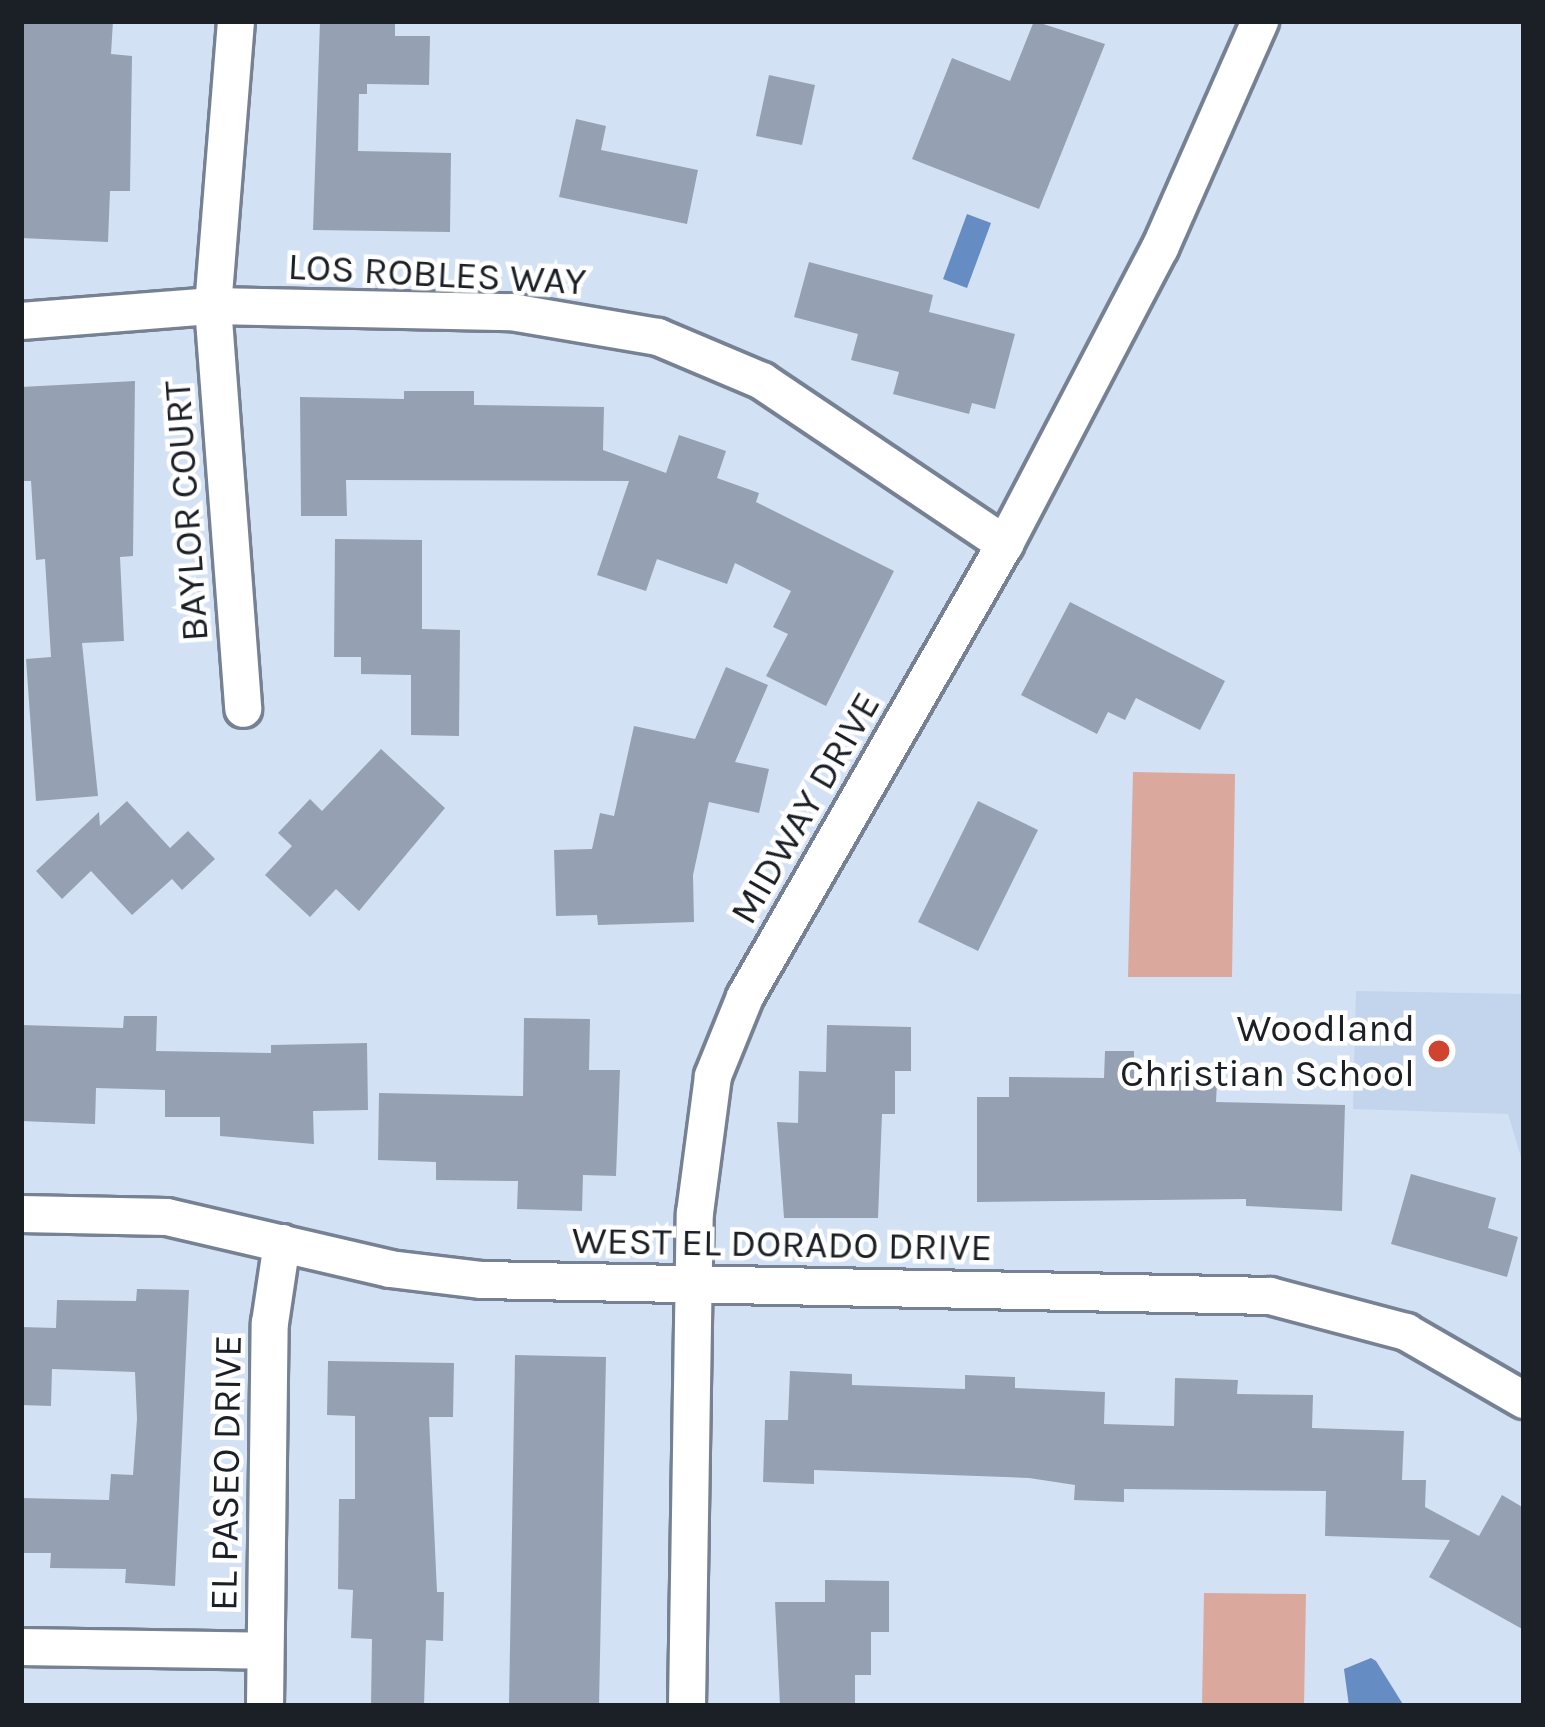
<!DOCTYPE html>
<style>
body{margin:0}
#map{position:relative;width:1545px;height:1727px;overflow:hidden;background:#d3e1f4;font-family:Karla,sans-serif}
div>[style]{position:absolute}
.built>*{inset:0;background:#c3d4ed}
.green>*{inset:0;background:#dba89e}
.water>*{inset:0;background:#658cc3}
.building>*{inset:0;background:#95a1b3}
.roads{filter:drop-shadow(3px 0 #768294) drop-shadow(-3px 0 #768294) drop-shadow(0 3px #768294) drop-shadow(0 -3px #768294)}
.minor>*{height:36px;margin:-18px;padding:0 18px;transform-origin:18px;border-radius:18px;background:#fff}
.dots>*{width:33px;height:33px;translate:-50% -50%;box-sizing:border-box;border:6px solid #fff;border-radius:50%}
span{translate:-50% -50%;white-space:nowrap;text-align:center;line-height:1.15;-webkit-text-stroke:9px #fff;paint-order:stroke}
.street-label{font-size:39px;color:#1b2027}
.poi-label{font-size:39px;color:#1b2027}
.right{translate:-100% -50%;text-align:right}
.frame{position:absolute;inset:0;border:24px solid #1b2027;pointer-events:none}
</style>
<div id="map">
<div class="built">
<i style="clip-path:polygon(1356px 991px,1524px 994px,1524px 1167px,1508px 1114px,1353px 1109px)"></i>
</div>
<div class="green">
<i style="clip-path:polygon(1133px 772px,1235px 774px,1232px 977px,1128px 977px)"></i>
<i style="clip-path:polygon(1204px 1593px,1306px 1594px,1304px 1706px,1202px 1706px)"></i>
</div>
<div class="water">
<i style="clip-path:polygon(967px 214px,991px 223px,967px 288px,943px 279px)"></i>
<i style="clip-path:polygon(1371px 1658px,1376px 1661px,1404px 1706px,1349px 1706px,1344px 1669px)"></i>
</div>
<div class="building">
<i style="clip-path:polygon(21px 21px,113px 21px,111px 54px,132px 56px,130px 191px,110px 191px,108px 242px,21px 238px)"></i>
<i style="clip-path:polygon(320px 21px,395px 21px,395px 36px,430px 36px,429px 85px,367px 84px,367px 94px,359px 94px,358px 151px,451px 153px,450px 232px,313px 230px)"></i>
<i style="clip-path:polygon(1034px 21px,1105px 44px,1039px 209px,912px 159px,952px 58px,1010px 81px)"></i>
<i style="clip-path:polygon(769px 75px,815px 85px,802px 145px,756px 136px)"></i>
<i style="clip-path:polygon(576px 119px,606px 126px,601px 150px,698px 170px,687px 224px,559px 197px)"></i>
<i style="clip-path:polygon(809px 262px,933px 295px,929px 312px,1015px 334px,995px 409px,972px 403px,969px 414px,893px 394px,899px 372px,851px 360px,858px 334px,794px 317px)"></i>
<i style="clip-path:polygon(135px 381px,133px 556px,120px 557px,124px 641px,82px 643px,98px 796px,36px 801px,26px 659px,51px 657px,45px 559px,36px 560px,31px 481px,21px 481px,21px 387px)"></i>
<i style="clip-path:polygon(404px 391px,474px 391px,474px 405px,604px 407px,603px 450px,666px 473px,679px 435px,726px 451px,717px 478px,759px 493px,756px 502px,894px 571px,826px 706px,766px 676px,788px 634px,773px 627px,791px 591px,735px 563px,727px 584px,657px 559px,646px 591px,597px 575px,629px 481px,346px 480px,347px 516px,301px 516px,300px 397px,404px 399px)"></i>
<i style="clip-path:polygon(335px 539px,422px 540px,422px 629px,460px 630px,459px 736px,411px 735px,411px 675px,361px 674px,361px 657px,334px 657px)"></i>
<i style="clip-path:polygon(1070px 602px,1225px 681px,1200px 730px,1136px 698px,1125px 720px,1108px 712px,1097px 734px,1021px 695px)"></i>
<i style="clip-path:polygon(726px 667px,768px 685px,735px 762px,769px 769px,759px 813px,709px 802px,693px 875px,694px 922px,598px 925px,597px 915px,556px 916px,554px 850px,592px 849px,600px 813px,614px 816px,634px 726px,695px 739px)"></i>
<i style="clip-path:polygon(381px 749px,445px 808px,359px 911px,336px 889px,310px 917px,265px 875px,292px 846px,278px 833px,310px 799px,322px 811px)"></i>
<i style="clip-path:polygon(127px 801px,170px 848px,188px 831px,215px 859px,182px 890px,172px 879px,132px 915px,91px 871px,62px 899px,36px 871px,99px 812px,100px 826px)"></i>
<i style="clip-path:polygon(978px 801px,1038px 830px,978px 951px,918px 922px)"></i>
<i style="clip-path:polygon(124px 1016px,157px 1016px,156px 1051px,271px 1053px,271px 1045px,367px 1043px,368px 1110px,313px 1111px,314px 1144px,220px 1136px,220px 1117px,165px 1117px,165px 1090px,96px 1088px,95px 1124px,21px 1121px,21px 1025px,123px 1028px)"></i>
<i style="clip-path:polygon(524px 1018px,590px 1019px,589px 1070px,620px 1070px,616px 1176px,583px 1175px,582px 1211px,517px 1209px,518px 1181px,436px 1180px,436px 1162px,378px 1160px,379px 1093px,523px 1096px)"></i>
<i style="clip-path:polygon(827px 1025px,911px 1027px,911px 1071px,895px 1071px,895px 1114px,882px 1114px,878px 1218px,784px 1218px,777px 1122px,798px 1123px,799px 1071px,826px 1072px)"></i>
<i style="clip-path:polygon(1105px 1051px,1134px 1051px,1134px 1079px,1217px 1081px,1216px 1102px,1345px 1105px,1342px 1211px,1246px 1206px,1246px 1199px,977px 1202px,977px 1097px,1009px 1097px,1009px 1077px,1104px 1078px)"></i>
<i style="clip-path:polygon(1411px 1174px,1496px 1198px,1488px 1228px,1518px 1237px,1507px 1277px,1391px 1244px)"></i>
<i style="clip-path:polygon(137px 1289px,189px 1290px,175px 1586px,125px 1583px,126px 1569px,50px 1568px,51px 1553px,21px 1553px,21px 1498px,109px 1500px,111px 1474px,133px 1475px,137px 1419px,135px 1372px,52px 1369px,51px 1406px,21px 1405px,21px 1327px,56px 1328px,57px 1300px,136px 1301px)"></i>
<i style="clip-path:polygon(515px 1355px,606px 1357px,599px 1706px,509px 1706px)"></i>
<i style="clip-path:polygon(328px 1361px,454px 1363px,453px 1417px,429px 1417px,437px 1592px,444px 1592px,443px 1641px,426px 1640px,424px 1706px,371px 1706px,372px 1639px,351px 1638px,353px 1590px,338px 1589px,339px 1499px,355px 1499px,355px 1416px,327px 1415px)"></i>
<i style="clip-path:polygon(790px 1371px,852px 1374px,852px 1385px,965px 1389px,965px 1375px,1015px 1377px,1015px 1388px,1105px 1392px,1104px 1424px,1174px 1426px,1175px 1378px,1238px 1380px,1237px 1394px,1313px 1395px,1312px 1428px,1404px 1431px,1402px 1480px,1426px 1480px,1425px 1507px,1479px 1536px,1502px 1495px,1524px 1508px,1524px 1630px,1429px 1577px,1450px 1540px,1325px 1536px,1326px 1491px,1124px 1489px,1124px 1502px,1074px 1500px,1075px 1485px,1029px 1478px,814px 1470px,814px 1484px,763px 1482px,765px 1420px,788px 1420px)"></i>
<i style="clip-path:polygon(825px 1580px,889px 1581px,889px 1632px,871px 1632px,871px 1675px,855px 1675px,855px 1706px,780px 1706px,775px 1602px,825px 1602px)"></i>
</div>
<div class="roads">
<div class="minor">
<i style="left:236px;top:21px;width:286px;rotate:94.6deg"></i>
<i style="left:213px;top:306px;width:404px;rotate:85.7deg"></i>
<i style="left:21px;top:321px;width:193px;rotate:-4.5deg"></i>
<i style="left:213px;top:306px;width:298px;rotate:1.2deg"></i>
<i style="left:511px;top:312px;width:149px;rotate:9.7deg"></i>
<i style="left:658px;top:337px;width:113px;rotate:22.9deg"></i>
<i style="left:762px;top:381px;width:293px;rotate:33.9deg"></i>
<i style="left:21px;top:1214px;width:146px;rotate:1.2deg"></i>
<i style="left:167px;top:1217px;width:229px;rotate:13.1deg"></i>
<i style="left:390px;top:1269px;width:93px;rotate:6.8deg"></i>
<i style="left:482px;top:1280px;width:788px;rotate:1.16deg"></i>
<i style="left:1270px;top:1296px;width:141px;rotate:14.8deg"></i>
<i style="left:1406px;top:1332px;width:136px;rotate:30deg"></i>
<i style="left:21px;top:1647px;width:244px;rotate:0.9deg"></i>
<i style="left:265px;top:1706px;width:383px;rotate:-89.3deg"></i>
<i style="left:270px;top:1323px;width:81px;rotate:-81.5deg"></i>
<i style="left:687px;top:1706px;width:493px;rotate:-89.1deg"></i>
<i style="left:695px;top:1213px;width:138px;rotate:-82.5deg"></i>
<i style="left:713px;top:1076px;width:85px;rotate:-67.9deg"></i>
<i style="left:745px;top:997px;width:522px;rotate:-60.15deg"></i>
<i style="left:1005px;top:544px;width:334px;rotate:-62.4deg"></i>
<i style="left:1160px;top:248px;width:248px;rotate:-66.2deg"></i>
</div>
</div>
<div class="dots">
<i style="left:1439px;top:1051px;background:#cf432f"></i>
</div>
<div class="street-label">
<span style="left:437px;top:274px;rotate:3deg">LOS ROBLES WAY</span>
<span style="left:186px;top:511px;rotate:-94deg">BAYLOR COURT</span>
<span style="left:805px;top:808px;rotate:-60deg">MIDWAY DRIVE</span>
<span style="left:782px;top:1244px;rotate:1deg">WEST EL DORADO DRIVE</span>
<span style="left:226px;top:1473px;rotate:-89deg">EL PASEO DRIVE</span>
</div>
<div class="poi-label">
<span class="right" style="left:1415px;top:1051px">Woodland<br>Christian School</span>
</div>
<div class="frame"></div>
</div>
